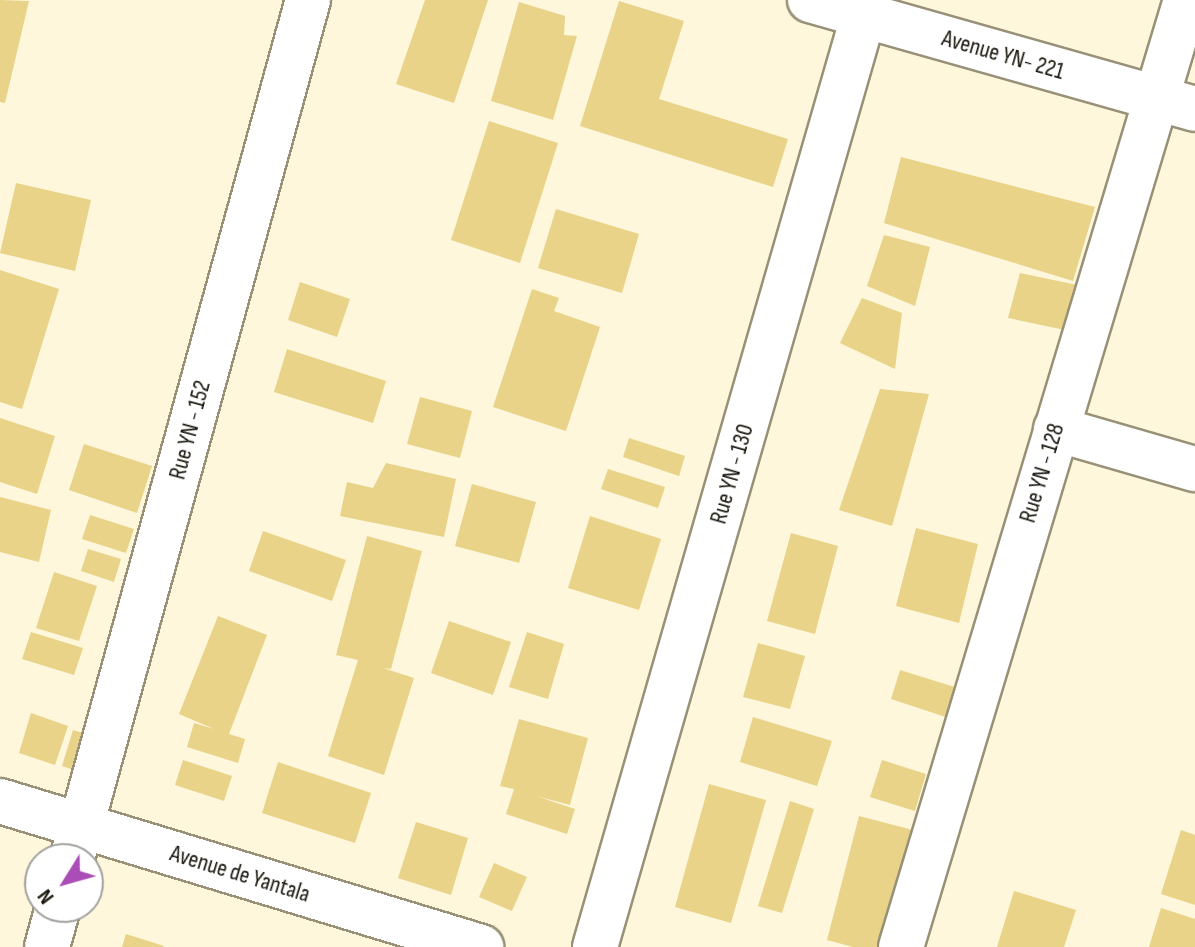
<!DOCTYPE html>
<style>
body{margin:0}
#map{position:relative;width:1195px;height:947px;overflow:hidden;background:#fef7dc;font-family:"Sofia Sans Condensed",sans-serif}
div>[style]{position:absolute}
.building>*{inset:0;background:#e8d388}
.roads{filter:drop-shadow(2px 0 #989178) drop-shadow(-2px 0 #989178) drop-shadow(0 2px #989178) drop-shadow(0 -2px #989178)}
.minor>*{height:44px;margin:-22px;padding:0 22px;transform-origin:22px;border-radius:22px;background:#fff}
span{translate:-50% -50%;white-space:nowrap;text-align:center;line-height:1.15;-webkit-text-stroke:6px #fff;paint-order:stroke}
.street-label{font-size:24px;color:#18160c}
.north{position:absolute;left:24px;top:843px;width:80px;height:80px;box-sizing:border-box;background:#fff;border:2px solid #a3a29e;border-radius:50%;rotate:233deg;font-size:22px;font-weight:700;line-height:32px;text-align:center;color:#18160c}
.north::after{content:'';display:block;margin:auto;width:28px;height:36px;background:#ab4db7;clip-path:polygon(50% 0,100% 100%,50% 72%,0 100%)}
</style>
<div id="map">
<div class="building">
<i style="clip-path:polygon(0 0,29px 1px,5px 103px,0 102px)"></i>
<i style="clip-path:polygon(425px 0,488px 0,454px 103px,396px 84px)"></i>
<i style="clip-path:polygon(619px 1px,684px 21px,659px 99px,788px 139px,773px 187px,580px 126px)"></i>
<i style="clip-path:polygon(519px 2px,565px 16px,564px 35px,577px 36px,553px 120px,491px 101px)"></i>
<i style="clip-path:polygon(489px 121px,558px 143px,520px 263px,451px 240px)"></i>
<i style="clip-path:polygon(901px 157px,1095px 207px,1073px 281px,884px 223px)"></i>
<i style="clip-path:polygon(16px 183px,91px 200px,75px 271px,0 253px)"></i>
<i style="clip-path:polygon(556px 209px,639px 234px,622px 293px,538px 268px)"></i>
<i style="clip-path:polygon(884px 235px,930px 247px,915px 306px,867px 286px)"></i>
<i style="clip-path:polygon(0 270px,59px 289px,22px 409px,0 402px)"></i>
<i style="clip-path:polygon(1020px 273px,1082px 286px,1065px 330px,1008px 318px)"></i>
<i style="clip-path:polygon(300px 282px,350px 299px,337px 337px,288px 320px)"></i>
<i style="clip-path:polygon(532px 289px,559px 298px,554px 311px,600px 327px,566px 431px,493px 407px)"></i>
<i style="clip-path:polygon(862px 298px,902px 313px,895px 369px,840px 343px)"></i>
<i style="clip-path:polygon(287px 349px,386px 381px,373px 423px,274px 392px)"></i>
<i style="clip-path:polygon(880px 389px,929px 394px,892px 526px,839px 510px)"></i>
<i style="clip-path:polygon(420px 397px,472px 411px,460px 458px,407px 444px)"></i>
<i style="clip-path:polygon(0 418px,55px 436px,37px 494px,0 482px)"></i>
<i style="clip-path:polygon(629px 438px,685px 456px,679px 476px,623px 457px)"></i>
<i style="clip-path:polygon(84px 444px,152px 466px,137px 513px,69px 490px)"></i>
<i style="clip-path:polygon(386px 463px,456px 479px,444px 537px,340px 516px,347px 482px,373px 488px)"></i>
<i style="clip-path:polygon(608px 469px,665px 487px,658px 508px,601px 489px)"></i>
<i style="clip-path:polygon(472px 484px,536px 502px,519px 563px,455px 546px)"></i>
<i style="clip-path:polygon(0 497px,51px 510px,39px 562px,0 552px)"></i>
<i style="clip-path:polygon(90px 515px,134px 529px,126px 553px,82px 539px)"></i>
<i style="clip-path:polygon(590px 516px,661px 539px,639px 610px,568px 588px)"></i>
<i style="clip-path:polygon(916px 528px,978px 544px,959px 623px,896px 606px)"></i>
<i style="clip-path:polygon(263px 531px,346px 560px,332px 601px,249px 571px)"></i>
<i style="clip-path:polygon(791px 533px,838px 546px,815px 634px,767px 621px)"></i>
<i style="clip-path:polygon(367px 536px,422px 551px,391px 669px,383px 668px,414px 678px,384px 775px,328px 756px,358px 660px,336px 655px)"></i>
<i style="clip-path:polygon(88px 549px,121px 559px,114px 582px,81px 571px)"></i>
<i style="clip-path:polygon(54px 572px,97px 586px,79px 641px,36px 628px)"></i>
<i style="clip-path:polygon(218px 616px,267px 635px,229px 734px,245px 739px,238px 763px,187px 747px,194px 723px,214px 729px,179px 714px)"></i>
<i style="clip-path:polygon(449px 621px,511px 642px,493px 695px,431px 673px)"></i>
<i style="clip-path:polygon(31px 632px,83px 648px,74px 675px,22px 659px)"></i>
<i style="clip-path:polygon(527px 632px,564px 644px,548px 699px,509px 687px)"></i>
<i style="clip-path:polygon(758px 643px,805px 656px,790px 709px,743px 697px)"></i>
<i style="clip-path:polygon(900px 670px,977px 694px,967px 724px,891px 699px)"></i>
<i style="clip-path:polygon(31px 713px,68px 726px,55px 765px,19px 753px)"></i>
<i style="clip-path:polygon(753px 717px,832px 741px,817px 786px,740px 762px)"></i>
<i style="clip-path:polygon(519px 719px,588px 738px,570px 805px,536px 796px,575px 809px,567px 834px,506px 814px,514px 789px,500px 786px)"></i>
<i style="clip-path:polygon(73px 730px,89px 735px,77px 771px,62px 766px)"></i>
<i style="clip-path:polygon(183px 760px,232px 776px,224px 801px,175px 785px)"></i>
<i style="clip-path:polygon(882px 760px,926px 774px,915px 811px,870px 797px)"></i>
<i style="clip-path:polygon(278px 762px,371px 793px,355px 843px,262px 813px)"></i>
<i style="clip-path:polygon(709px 784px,766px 800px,731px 923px,675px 907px)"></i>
<i style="clip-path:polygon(790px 801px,814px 809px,782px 913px,758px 906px)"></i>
<i style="clip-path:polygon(859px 816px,913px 830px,884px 947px,853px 947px,827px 940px)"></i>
<i style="clip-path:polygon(416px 822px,468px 838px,451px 895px,398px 878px)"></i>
<i style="clip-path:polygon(1181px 830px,1195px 835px,1195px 905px,1161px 894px)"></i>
<i style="clip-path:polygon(494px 863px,527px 877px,512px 911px,479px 897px)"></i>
<i style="clip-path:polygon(1014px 891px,1076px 910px,1064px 947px,997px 947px)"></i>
<i style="clip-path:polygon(1161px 908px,1195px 919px,1195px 947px,1149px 947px)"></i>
<i style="clip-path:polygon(126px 934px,164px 946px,163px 947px,122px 947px)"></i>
</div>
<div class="roads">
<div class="minor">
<i style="left:810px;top:0;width:400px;rotate:15.8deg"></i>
<i style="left:1056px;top:429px;width:145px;rotate:16.1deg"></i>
<i style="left:0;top:801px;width:503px;rotate:16.88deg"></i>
<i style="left:72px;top:859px;width:891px;rotate:-74.64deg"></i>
<i style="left:47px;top:947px;width:41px;rotate:-74.6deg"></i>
<i style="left:595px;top:947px;width:986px;rotate:-73.92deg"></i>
<i style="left:901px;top:947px;width:989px;rotate:-73.25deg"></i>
</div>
</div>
<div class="street-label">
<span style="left:1003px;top:55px;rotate:16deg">Avenue YN- 221</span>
<span style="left:190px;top:430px;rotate:-75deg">Rue YN - 152</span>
<span style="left:1042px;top:473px;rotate:-73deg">Rue YN - 128</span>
<span style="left:732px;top:474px;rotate:-74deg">Rue YN - 130</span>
<span style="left:240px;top:874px;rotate:17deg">Avenue de Yantala</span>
</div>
<div class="north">N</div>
</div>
